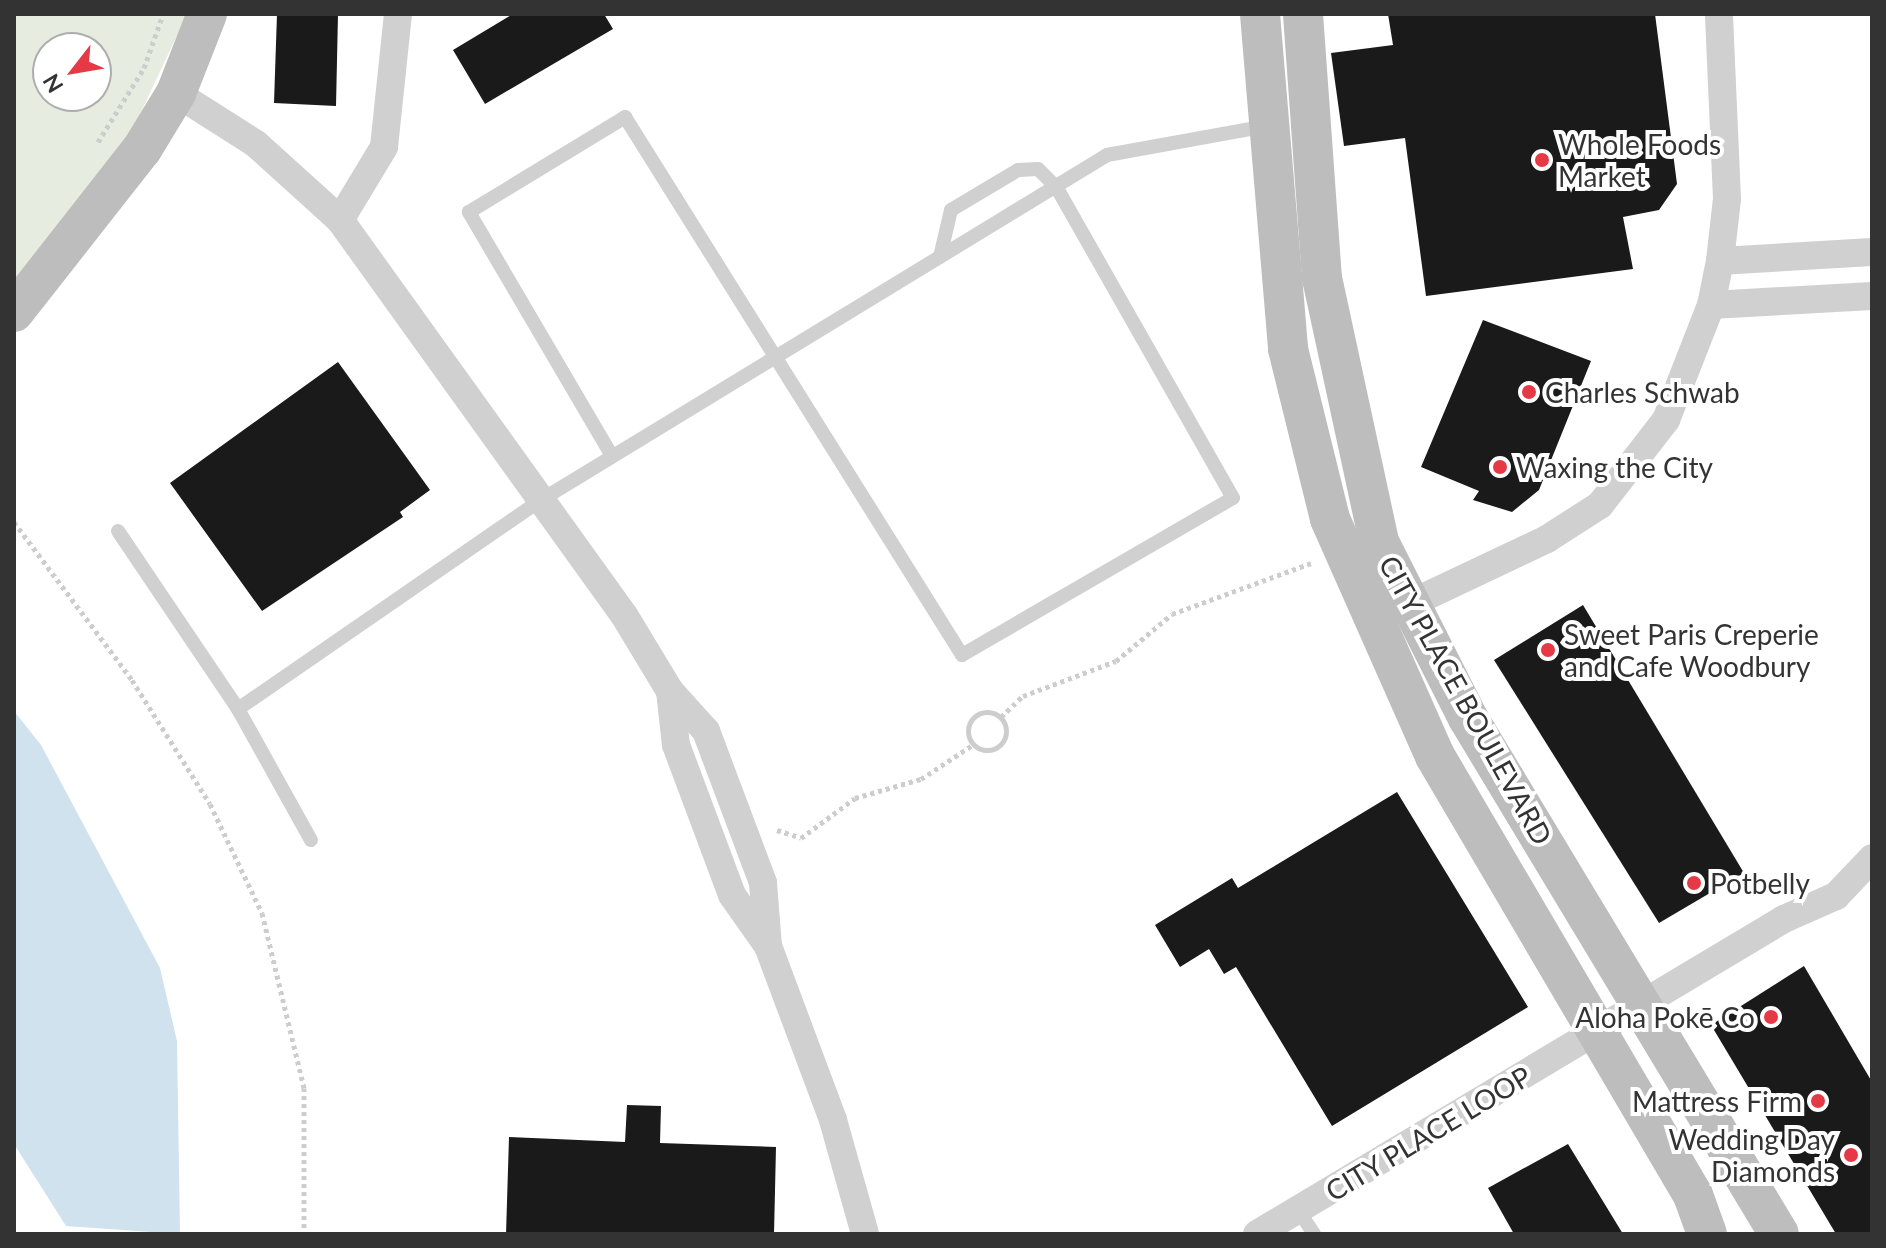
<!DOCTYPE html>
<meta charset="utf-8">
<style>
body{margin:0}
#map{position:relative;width:1886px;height:1248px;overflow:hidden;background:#fff;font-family:Lato,sans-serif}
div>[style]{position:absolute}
.green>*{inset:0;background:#e6ecdf}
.water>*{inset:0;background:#cfe2ee}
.building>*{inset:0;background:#1a1a1a}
.path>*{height:5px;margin-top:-2.5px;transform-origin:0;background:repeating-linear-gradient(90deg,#cdcdcd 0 4px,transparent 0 8px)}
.path>.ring{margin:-2.5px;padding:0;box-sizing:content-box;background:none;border:5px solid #cdcdcd;border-radius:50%}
.lane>*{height:14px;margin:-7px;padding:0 7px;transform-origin:7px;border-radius:7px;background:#d0d0d0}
.street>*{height:28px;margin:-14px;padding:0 14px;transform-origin:14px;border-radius:14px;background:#d0d0d0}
.secondary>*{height:40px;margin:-20px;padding:0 20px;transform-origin:20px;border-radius:20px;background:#bdbdbd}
.dots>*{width:22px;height:22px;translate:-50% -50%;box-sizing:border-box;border:4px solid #fff;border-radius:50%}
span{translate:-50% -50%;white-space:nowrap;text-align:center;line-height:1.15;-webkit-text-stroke:8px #fff;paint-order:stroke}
.poi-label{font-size:28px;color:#333}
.left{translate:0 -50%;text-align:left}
.right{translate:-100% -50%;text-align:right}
.street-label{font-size:28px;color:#333}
.frame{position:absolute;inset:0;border:16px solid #333;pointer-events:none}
.north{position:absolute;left:32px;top:32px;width:80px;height:80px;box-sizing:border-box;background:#fff;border:2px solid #adadad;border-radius:50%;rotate:239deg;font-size:22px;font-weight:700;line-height:32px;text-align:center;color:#333}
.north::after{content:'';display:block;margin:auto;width:28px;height:36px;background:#e63946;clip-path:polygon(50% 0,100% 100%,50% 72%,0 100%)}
</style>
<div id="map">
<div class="green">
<i style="clip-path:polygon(evenodd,14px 14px,187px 14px,134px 127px,14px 284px,14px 14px,48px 48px,96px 48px,96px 96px,48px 96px,48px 48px)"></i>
</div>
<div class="water">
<i style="clip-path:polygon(14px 711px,41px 745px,160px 968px,177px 1041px,180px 1234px,66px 1226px,14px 1144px)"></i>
</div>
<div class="building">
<i style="clip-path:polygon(277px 14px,338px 14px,336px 106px,274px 103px)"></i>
<i style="clip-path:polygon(513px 14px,604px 14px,613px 29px,485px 104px,453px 50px)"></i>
<i style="clip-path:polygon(1388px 14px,1655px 14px,1677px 184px,1659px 210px,1623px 217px,1633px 269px,1426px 296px,1405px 138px,1344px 146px,1331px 53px,1393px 45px)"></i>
<i style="clip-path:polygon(1483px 320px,1591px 361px,1539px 490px,1512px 512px,1473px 500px,1479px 491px,1421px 467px)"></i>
<i style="clip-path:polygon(338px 362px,430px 490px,400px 512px,403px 517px,262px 611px,170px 483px)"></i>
<i style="clip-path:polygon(1583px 605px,1744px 873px,1659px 923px,1494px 660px)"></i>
<i style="clip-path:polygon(1397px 792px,1528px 1007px,1332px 1126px,1236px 967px,1224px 974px,1209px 949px,1180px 967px,1155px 925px,1232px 878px,1238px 888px)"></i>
<i style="clip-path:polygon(1804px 966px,1872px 1082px,1872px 1234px,1836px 1234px,1711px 1025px)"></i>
<i style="clip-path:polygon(627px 1105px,661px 1106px,660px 1143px,776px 1147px,774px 1234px,506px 1234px,509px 1137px,625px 1142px)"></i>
<i style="clip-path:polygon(1568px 1144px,1623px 1234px,1514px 1234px,1488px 1188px)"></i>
</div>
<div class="path">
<i style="left:98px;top:142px;width:87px;rotate:-58.1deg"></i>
<i style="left:144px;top:68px;width:57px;rotate:-70.6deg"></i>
<i style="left:14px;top:522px;width:197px;rotate:53.2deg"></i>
<i style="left:132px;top:680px;width:146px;rotate:57.8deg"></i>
<i style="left:210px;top:804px;width:121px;rotate:64.5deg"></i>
<i style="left:262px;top:913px;width:180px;rotate:76.5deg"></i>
<i style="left:304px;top:1088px;width:146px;rotate:90deg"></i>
<i class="ring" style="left:968px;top:712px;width:33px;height:33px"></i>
<i style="left:1001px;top:717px;width:30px;rotate:-44deg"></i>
<i style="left:1023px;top:696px;width:99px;rotate:-20.6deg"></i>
<i style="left:1116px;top:661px;width:73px;rotate:-40deg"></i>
<i style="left:1172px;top:614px;width:148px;rotate:-20.1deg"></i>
<i style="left:777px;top:830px;width:25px;rotate:18deg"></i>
<i style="left:801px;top:838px;width:67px;rotate:-36.5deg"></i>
<i style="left:855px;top:798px;width:69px;rotate:-16.1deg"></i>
<i style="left:921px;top:779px;width:64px;rotate:-33.4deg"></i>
</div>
<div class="lane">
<i style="left:612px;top:456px;width:283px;rotate:-120.4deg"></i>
<i style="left:469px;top:212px;width:183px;rotate:-31.3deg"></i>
<i style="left:625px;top:117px;width:635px;rotate:57.94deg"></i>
<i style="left:962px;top:655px;width:313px;rotate:-30.1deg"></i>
<i style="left:1233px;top:498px;width:358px;rotate:-119.6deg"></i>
<i style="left:1056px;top:187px;width:25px;rotate:-135deg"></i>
<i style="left:1038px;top:169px;width:20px;rotate:177deg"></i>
<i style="left:1018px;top:170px;width:78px;rotate:149.2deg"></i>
<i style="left:951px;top:210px;width:48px;rotate:103.2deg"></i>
<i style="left:118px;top:531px;width:215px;rotate:56deg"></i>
<i style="left:238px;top:709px;width:368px;rotate:-34.6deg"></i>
<i style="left:541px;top:500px;width:663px;rotate:-31.36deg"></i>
<i style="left:1107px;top:155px;width:163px;rotate:-10.3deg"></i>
<i style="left:238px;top:709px;width:150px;rotate:60.9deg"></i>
<i style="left:1298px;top:1210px;width:29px;rotate:56deg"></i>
</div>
<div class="street">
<i style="left:176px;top:93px;width:95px;rotate:32.5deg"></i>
<i style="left:256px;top:144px;width:113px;rotate:42.1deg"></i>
<i style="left:340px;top:220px;width:486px;rotate:54.3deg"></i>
<i style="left:624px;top:615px;width:89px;rotate:58.8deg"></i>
<i style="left:670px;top:691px;width:54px;rotate:48deg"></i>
<i style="left:706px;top:731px;width:162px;rotate:69.4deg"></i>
<i style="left:763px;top:883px;width:63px;rotate:85.5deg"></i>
<i style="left:340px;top:220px;width:85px;rotate:-58.9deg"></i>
<i style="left:384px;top:147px;width:134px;rotate:-84deg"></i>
<i style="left:1720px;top:261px;width:152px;rotate:-3.4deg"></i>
<i style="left:1711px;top:305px;width:161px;rotate:-3.2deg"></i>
<i style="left:1395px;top:611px;width:168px;rotate:-25.3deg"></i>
<i style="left:1547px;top:539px;width:63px;rotate:-32.7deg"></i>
<i style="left:1600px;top:505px;width:108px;rotate:-52.2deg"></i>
<i style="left:1666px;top:420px;width:123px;rotate:-68.6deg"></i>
<i style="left:1711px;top:305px;width:45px;rotate:-78.4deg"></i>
<i style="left:1720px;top:261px;width:62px;rotate:-83.6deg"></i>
<i style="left:1727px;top:199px;width:185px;rotate:-92.5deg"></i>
<i style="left:670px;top:691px;width:54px;rotate:83.7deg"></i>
<i style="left:676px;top:745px;width:160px;rotate:69.5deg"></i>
<i style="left:732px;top:895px;width:62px;rotate:54.8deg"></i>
<i style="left:768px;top:946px;width:186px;rotate:69.5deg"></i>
<i style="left:833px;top:1120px;width:118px;rotate:74.3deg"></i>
<i style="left:1257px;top:1234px;width:614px;rotate:-30.87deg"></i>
<i style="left:1784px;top:919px;width:57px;rotate:-23.9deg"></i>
<i style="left:1836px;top:896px;width:52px;rotate:-46.5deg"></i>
</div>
<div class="secondary">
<i style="left:1260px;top:14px;width:336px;rotate:85.2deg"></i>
<i style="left:1288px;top:349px;width:175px;rotate:76.1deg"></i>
<i style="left:1330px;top:519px;width:259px;rotate:66.1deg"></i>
<i style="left:1435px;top:756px;width:509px;rotate:59.56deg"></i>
<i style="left:1693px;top:1195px;width:41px;rotate:70.3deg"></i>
<i style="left:1303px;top:14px;width:265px;rotate:85.9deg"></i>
<i style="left:1322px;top:278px;width:270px;rotate:77.8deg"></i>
<i style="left:1379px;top:542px;width:197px;rotate:63.2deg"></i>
<i style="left:1468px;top:718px;width:602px;rotate:58.92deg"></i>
<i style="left:14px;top:312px;width:207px;rotate:-51.9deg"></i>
<i style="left:142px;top:149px;width:66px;rotate:-58.7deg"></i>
<i style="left:176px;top:93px;width:85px;rotate:-68.6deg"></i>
</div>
<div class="dots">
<i style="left:1542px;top:160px;background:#e63946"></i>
<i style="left:1529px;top:392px;background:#e63946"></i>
<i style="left:1500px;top:467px;background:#e63946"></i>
<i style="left:1548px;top:650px;background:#e63946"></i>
<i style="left:1694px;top:883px;background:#e63946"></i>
<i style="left:1771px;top:1017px;background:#e63946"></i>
<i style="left:1818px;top:1101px;background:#e63946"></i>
<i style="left:1851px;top:1155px;background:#e63946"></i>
</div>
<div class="poi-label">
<span class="left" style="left:1558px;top:160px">Whole Foods<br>Market</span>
<span class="left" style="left:1545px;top:392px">Charles Schwab</span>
<span class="left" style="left:1516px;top:467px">Waxing the City</span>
<span class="left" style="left:1564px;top:650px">Sweet Paris Creperie<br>and Cafe Woodbury</span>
<span class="left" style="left:1710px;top:883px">Potbelly</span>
<span class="right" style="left:1755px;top:1017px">Aloha Pokē Co</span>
<span class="right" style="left:1802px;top:1101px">Mattress Firm</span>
<span class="right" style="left:1835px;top:1155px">Wedding Day<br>Diamonds</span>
</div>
<div class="street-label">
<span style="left:1466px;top:700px;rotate:61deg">CITY PLACE BOULEVARD</span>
<span style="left:1428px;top:1133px;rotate:-31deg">CITY PLACE LOOP</span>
</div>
<div class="frame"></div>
<div class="north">N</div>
</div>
